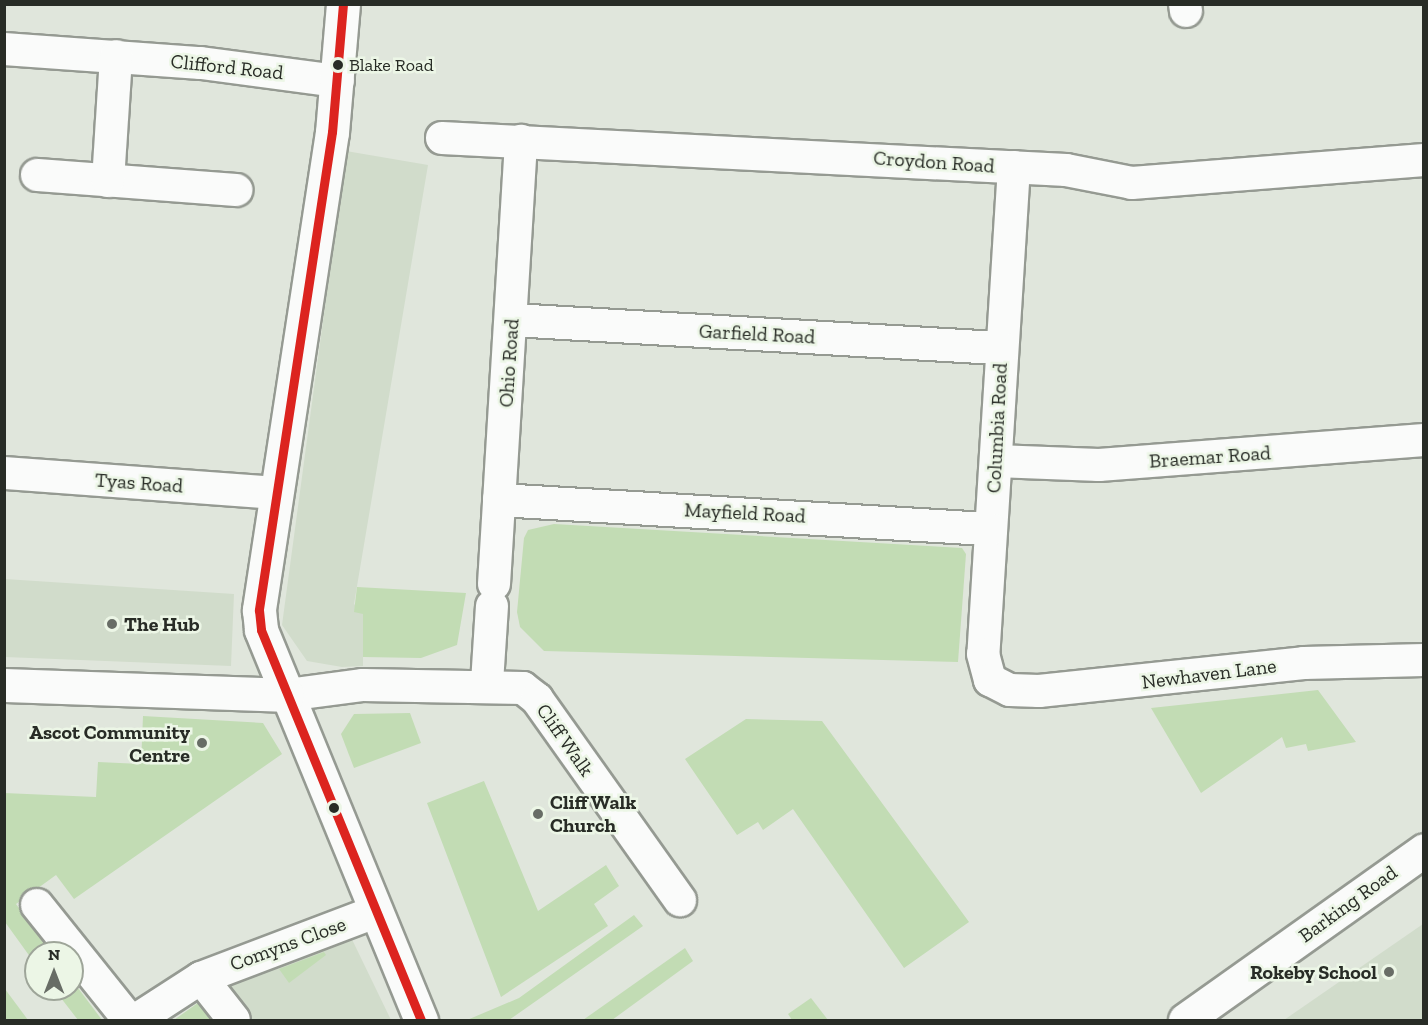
<!DOCTYPE html>
<style>
body{margin:0}
#map{position:relative;width:1428px;height:1025px;overflow:hidden;background:#e0e6dc;font-family:"Zilla Slab",serif}
div>[style]{position:absolute}
.built>*{inset:0;background:#d1dccb}
.green>*{inset:0;background:#c2dcb4}
.roads{filter:drop-shadow(2px 0 #959a92) drop-shadow(-2px 0 #959a92) drop-shadow(0 2px #959a92) drop-shadow(0 -2px #959a92)}
.minor>*{height:32px;margin:-16px;padding:0 16px;transform-origin:16px;border-radius:16px;background:#fafbfa}
.tertiary>*{height:33px;margin:-16.5px;padding:0 16.5px;transform-origin:16.5px;border-radius:16.5px;background:#fafbfa}
.primary>*{height:33px;margin:-16.5px;padding:0 16.5px;transform-origin:16.5px;border-radius:16.5px;background:#fafbfa}
.bus-1>*{height:9px;margin:-4.5px;padding:0 4.5px;transform-origin:4.5px;border-radius:4.5px;background:#dc241f}
.dots>*{width:16px;height:16px;translate:-50% -50%;box-sizing:border-box;border:3px solid #ecf6e6;border-radius:50%}
span{translate:-50% -50%;white-space:nowrap;text-align:center;line-height:1.15;-webkit-text-stroke:5px #ecf6e6;paint-order:stroke}
.bus-label{font-size:18px;color:#282c26}
.left{translate:0 -50%;text-align:left}
.street-label{font-size:20px;color:#282c26}
.poi-label{font-size:20px;color:#282c26;font-weight:700}
.right{translate:-100% -50%;text-align:right}
.frame{position:absolute;inset:0;border:6px solid #282c26;pointer-events:none}
.north{position:absolute;left:24px;top:941px;width:60px;height:60px;box-sizing:border-box;background:#ecf6e6;border:2px solid #9ea599;border-radius:50%;rotate:0deg;font-size:16px;font-weight:700;line-height:24px;text-align:center;color:#282c26}
.north::after{content:'';display:block;margin:auto;width:21px;height:27px;background:#686d66;clip-path:polygon(50% 0,100% 100%,50% 72%,0 100%)}
</style>
<div id="map">
<div class="built">
<i style="clip-path:polygon(346px 151px,428px 165px,354px 604px,363px 614px,363px 666px,342px 667px,307px 661px,282px 625px)"></i>
<i style="clip-path:polygon(5px 579px,234px 594px,231px 666px,5px 657px)"></i>
<i style="clip-path:polygon(1423px 924px,1423px 1020px,1284px 1020px)"></i>
<i style="clip-path:polygon(346px 927px,391px 1020px,244px 1020px,213px 981px)"></i>
</div>
<div class="green">
<i style="clip-path:polygon(554px 524px,962px 548px,966px 554px,958px 662px,544px 651px,520px 627px,517px 612px,524px 538px,528px 530px)"></i>
<i style="clip-path:polygon(357px 587px,466px 593px,457px 645px,421px 658px,363px 657px,363px 614px,354px 612px)"></i>
<i style="clip-path:polygon(1318px 690px,1356px 742px,1308px 751px,1306px 744px,1286px 748px,1282px 737px,1201px 793px,1151px 708px)"></i>
<i style="clip-path:polygon(410px 713px,421px 743px,354px 768px,341px 734px,354px 714px)"></i>
<i style="clip-path:polygon(143px 716px,263px 723px,282px 754px,74px 899px,56px 875px,16px 904px,52px 953px,36px 953px,36px 965px,5px 922px,4px 793px,96px 797px,98px 762px,141px 764px)"></i>
<i style="clip-path:polygon(746px 719px,822px 721px,969px 922px,904px 968px,793px 809px,763px 830px,758px 822px,737px 835px,685px 759px)"></i>
<i style="clip-path:polygon(484px 781px,538px 911px,606px 865px,619px 886px,594px 904px,608px 926px,501px 997px,427px 803px)"></i>
<i style="clip-path:polygon(634px 915px,643px 926px,509px 1020px,467px 1020px,519px 998px)"></i>
<i style="clip-path:polygon(685px 948px,693px 961px,612px 1020px,583px 1020px)"></i>
<i style="clip-path:polygon(324px 952px,326px 955px,289px 983px,279px 969px)"></i>
<i style="clip-path:polygon(72px 980px,102px 1020px,78px 1020px,54px 989px,72px 989px)"></i>
<i style="clip-path:polygon(4px 989px,5px 989px,28px 1020px,5px 1020px)"></i>
<i style="clip-path:polygon(209px 995px,216px 1020px,174px 1020px)"></i>
<i style="clip-path:polygon(811px 998px,828px 1020px,792px 1020px,788px 1014px)"></i>
</div>
<div class="roads">
<div class="minor">
<i style="left:1185px;top:4px;width:7px;rotate:82deg"></i>
<i style="left:4px;top:49px;width:197px;rotate:4.1deg"></i>
<i style="left:201px;top:63px;width:138px;rotate:7.5deg"></i>
<i style="left:442px;top:138px;width:625px;rotate:2.94deg"></i>
<i style="left:1066px;top:170px;width:67px;rotate:11.1deg"></i>
<i style="left:1132px;top:183px;width:293px;rotate:-4.5deg"></i>
<i style="left:1014px;top:167px;width:488px;rotate:93.6deg"></i>
<i style="left:983px;top:654px;width:27px;rotate:75deg"></i>
<i style="left:990px;top:680px;width:22px;rotate:27deg"></i>
<i style="left:1010px;top:690px;width:29px;rotate:2deg"></i>
<i style="left:1039px;top:691px;width:266px;rotate:-6deg"></i>
<i style="left:1304px;top:663px;width:120px;rotate:-1.4deg"></i>
<i style="left:37px;top:175px;width:200px;rotate:4.3deg"></i>
<i style="left:108px;top:181px;width:125px;rotate:-86.3deg"></i>
<i style="left:512px;top:320px;width:491px;rotate:3.3deg"></i>
<i style="left:996px;top:461px;width:103px;rotate:2.2deg"></i>
<i style="left:1099px;top:465px;width:326px;rotate:-4.4deg"></i>
<i style="left:4px;top:473px;width:271px;rotate:4.2deg"></i>
<i style="left:499px;top:500px;width:493px;rotate:3.4deg"></i>
<i style="left:494px;top:584px;width:444px;rotate:-86.5deg"></i>
<i style="left:487px;top:683px;width:77px;rotate:-86.3deg"></i>
<i style="left:287px;top:695px;width:77px;rotate:-7.5deg"></i>
<i style="left:363px;top:685px;width:160px;rotate:1.1deg"></i>
<i style="left:523px;top:688px;width:18px;rotate:38deg"></i>
<i style="left:537px;top:699px;width:247px;rotate:54.6deg"></i>
<i style="left:37px;top:905px;width:147px;rotate:51.3deg"></i>
<i style="left:201px;top:978px;width:53px;rotate:51.8deg"></i>
<i style="left:136px;top:1020px;width:77px;rotate:-32.9deg"></i>
<i style="left:201px;top:978px;width:186px;rotate:-20.8deg"></i>
</div>
<div class="tertiary">
<i style="left:343px;top:4px;width:128px;rotate:94.9deg"></i>
<i style="left:332px;top:132px;width:484px;rotate:98.7deg"></i>
<i style="left:259px;top:610px;width:20px;rotate:84deg"></i>
<i style="left:261px;top:630px;width:422px;rotate:67.7deg"></i>
<i style="left:4px;top:685px;width:283px;rotate:2deg"></i>
</div>
<div class="primary">
<i style="left:1185px;top:1020px;width:293px;rotate:-35.4deg"></i>
</div>
</div>
<div class="bus-1">
<i style="left:343px;top:4px;width:128px;rotate:94.9deg"></i>
<i style="left:332px;top:132px;width:484px;rotate:98.7deg"></i>
<i style="left:259px;top:610px;width:20px;rotate:84deg"></i>
<i style="left:261px;top:630px;width:422px;rotate:67.7deg"></i>
</div>
<div class="dots">
<i style="left:338px;top:65px;background:#282c26"></i>
<i style="left:112px;top:624px;background:#686d66"></i>
<i style="left:202px;top:743px;background:#686d66"></i>
<i style="left:334px;top:808px;background:#282c26"></i>
<i style="left:538px;top:814px;background:#686d66"></i>
<i style="left:1389px;top:972px;background:#686d66"></i>
</div>
<div class="bus-label">
<span class="left" style="left:349px;top:65px">Blake Road</span>
</div>
<div class="street-label">
<span style="left:227px;top:67px;rotate:6deg">Clifford Road</span>
<span style="left:934px;top:162px;rotate:4deg">Croydon Road</span>
<span style="left:757px;top:334px;rotate:3deg">Garfield Road</span>
<span style="left:509px;top:363px;rotate:-86deg">Ohio Road</span>
<span style="left:997px;top:428px;rotate:-87deg">Columbia Road</span>
<span style="left:1210px;top:457px;rotate:-4deg">Braemar Road</span>
<span style="left:139px;top:483px;rotate:4deg">Tyas Road</span>
<span style="left:745px;top:513px;rotate:3deg">Mayfield Road</span>
<span style="left:1209px;top:674px;rotate:-7deg">Newhaven Lane</span>
<span style="left:565px;top:740px;rotate:55deg">Cliff Walk</span>
<span style="left:1348px;top:904px;rotate:-36deg">Barking Road</span>
<span style="left:288px;top:944px;rotate:-20deg">Comyns Close</span>
</div>
<div class="poi-label">
<span class="left" style="left:124px;top:624px">The Hub</span>
<span class="right" style="left:190px;top:744px">Ascot Community<br>Centre</span>
<span class="left" style="left:550px;top:814px">Cliff Walk<br>Church</span>
<span class="right" style="left:1377px;top:972px">Rokeby School</span>
</div>
<div class="frame"></div>
<div class="north">N</div>
</div>
